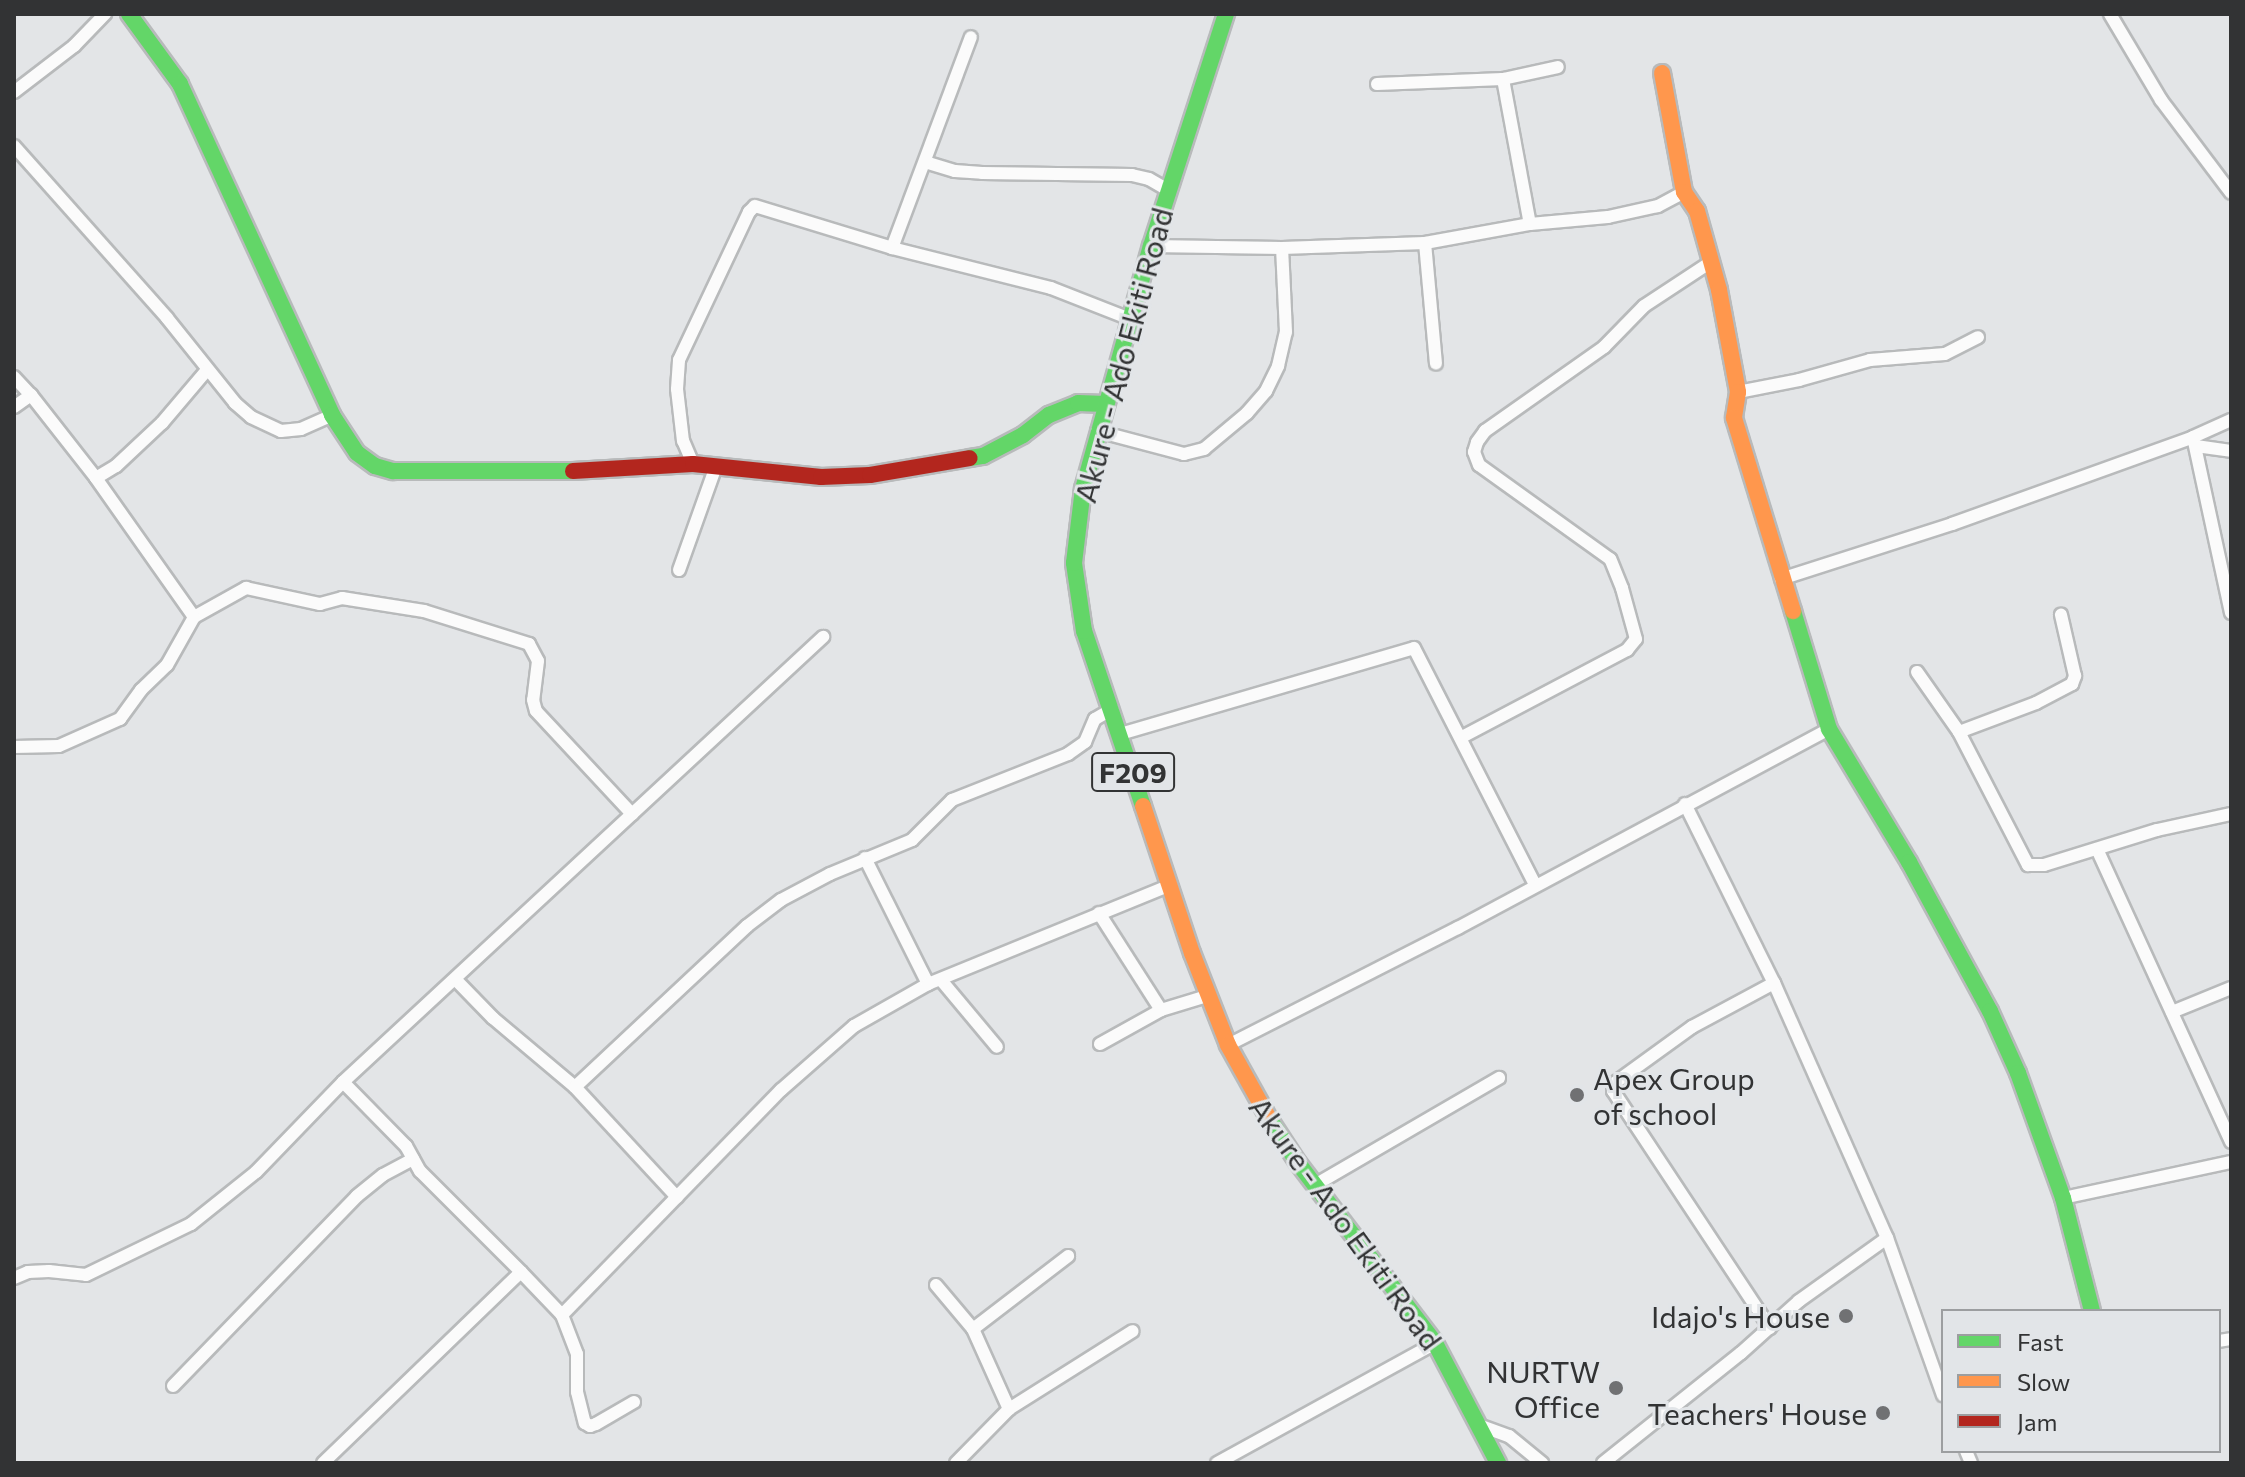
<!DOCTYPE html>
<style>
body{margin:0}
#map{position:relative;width:2245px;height:1477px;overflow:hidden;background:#e3e5e7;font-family:Commissioner,sans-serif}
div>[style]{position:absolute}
.roads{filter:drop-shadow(2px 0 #b8babb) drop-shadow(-2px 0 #b8babb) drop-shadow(0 2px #b8babb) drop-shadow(0 -2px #b8babb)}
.street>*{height:12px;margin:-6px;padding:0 6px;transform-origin:6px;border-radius:6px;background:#fbfbfb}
.fast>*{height:16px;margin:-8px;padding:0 8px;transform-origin:8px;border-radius:8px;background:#63d668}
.slow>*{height:16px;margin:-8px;padding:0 8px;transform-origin:8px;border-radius:8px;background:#ff974d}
.jam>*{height:16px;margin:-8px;padding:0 8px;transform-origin:8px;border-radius:8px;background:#b3261e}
.dots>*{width:22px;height:22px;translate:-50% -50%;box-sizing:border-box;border:4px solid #e2e5e8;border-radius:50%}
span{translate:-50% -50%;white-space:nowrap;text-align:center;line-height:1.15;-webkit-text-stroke:6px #e2e5e8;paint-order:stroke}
.shield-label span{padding:2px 6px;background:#e2e5e8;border:2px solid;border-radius:6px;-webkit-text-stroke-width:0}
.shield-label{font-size:28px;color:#323334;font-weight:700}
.street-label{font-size:30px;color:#323334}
.poi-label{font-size:30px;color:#323334}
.left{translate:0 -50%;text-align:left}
.right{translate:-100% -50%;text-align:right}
.frame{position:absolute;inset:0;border:16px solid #323334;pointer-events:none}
.legend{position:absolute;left:1941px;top:1309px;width:280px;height:144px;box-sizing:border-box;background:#e2e5e8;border:2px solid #9c9ea0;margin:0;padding:10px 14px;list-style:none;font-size:24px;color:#323334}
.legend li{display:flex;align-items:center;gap:16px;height:40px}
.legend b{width:40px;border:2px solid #9c9ea0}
</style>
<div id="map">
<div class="roads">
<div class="street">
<i style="left:2110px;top:14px;width:100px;rotate:59.3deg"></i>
<i style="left:2161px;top:100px;width:116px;rotate:53deg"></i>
<i style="left:1503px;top:79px;width:147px;rotate:79.5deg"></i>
<i style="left:1377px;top:84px;width:126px;rotate:-2.3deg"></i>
<i style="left:1503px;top:79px;width:56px;rotate:-12.3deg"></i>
<i style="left:14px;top:92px;width:76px;rotate:-37.5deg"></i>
<i style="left:74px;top:46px;width:45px;rotate:-45.9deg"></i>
<i style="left:14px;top:146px;width:230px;rotate:48.3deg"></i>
<i style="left:167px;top:318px;width:109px;rotate:51.3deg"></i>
<i style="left:235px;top:403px;width:21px;rotate:41deg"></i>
<i style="left:251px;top:417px;width:33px;rotate:25deg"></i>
<i style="left:281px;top:431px;width:20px;rotate:-6deg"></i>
<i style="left:301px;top:429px;width:34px;rotate:-24deg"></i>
<i style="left:925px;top:162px;width:31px;rotate:17deg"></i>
<i style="left:955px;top:171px;width:27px;rotate:4deg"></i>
<i style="left:982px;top:173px;width:150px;rotate:0.8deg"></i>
<i style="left:1132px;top:175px;width:17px;rotate:13deg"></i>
<i style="left:1149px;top:179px;width:22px;rotate:30deg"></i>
<i style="left:1425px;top:243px;width:121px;rotate:84.8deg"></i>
<i style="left:1151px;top:246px;width:131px;rotate:0.9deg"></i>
<i style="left:1282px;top:248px;width:143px;rotate:-2deg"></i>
<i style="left:1425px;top:243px;width:107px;rotate:-10.3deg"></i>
<i style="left:1530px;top:224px;width:78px;rotate:-5.1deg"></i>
<i style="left:1608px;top:217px;width:51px;rotate:-12.4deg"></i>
<i style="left:1658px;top:206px;width:30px;rotate:-28deg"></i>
<i style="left:892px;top:248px;width:225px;rotate:-69.5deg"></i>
<i style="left:14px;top:377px;width:25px;rotate:47deg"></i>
<i style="left:1738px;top:392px;width:62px;rotate:-11.1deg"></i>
<i style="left:1799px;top:380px;width:74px;rotate:-15.7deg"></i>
<i style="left:1870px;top:360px;width:75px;rotate:-4.6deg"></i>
<i style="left:1945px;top:354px;width:37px;rotate:-27deg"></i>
<i style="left:14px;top:407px;width:21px;rotate:-35deg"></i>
<i style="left:31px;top:395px;width:105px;rotate:51.9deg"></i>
<i style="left:96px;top:478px;width:23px;rotate:-31deg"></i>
<i style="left:116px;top:466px;width:63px;rotate:-43.1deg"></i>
<i style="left:162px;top:423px;width:70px;rotate:-49.7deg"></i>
<i style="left:1097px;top:431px;width:90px;rotate:14.8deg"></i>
<i style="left:1184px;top:454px;width:21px;rotate:-14deg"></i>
<i style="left:1204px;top:449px;width:56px;rotate:-39.9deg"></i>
<i style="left:1247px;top:413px;width:29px;rotate:-49deg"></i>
<i style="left:1266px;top:391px;width:28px;rotate:-64deg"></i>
<i style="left:1278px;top:366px;width:35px;rotate:-77deg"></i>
<i style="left:1286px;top:332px;width:84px;rotate:-92.7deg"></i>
<i style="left:2193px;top:437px;width:180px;rotate:77.8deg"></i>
<i style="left:2196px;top:446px;width:35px;rotate:8deg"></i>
<i style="left:693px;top:464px;width:25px;rotate:-113deg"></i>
<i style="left:683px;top:441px;width:52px;rotate:-96.6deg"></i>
<i style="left:677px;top:389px;width:29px;rotate:-86deg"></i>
<i style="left:679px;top:360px;width:164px;rotate:-64.7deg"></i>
<i style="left:749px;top:212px;width:8px;rotate:-45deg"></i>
<i style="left:755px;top:206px;width:143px;rotate:17deg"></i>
<i style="left:892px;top:248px;width:164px;rotate:14.1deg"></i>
<i style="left:1051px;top:288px;width:85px;rotate:21.4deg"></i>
<i style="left:679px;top:570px;width:110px;rotate:-70.4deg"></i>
<i style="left:1781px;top:579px;width:180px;rotate:-17.8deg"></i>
<i style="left:1952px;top:524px;width:256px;rotate:-19.8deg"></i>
<i style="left:2193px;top:437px;width:42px;rotate:-24.1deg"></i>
<i style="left:194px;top:617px;width:60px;rotate:-29.1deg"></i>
<i style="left:246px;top:588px;width:76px;rotate:12.2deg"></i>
<i style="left:320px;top:604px;width:23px;rotate:-15deg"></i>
<i style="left:342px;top:598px;width:83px;rotate:9deg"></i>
<i style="left:424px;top:611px;width:110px;rotate:17.4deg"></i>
<i style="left:529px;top:644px;width:19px;rotate:62deg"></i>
<i style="left:538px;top:661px;width:39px;rotate:97deg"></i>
<i style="left:533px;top:700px;width:11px;rotate:75deg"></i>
<i style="left:536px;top:711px;width:141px;rotate:47deg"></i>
<i style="left:1917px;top:672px;width:73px;rotate:55deg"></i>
<i style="left:1959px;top:732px;width:150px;rotate:62.6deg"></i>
<i style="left:2028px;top:865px;width:16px"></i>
<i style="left:2044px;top:865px;width:118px;rotate:-17.2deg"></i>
<i style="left:2157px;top:830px;width:76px;rotate:-12.2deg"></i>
<i style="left:1959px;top:732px;width:82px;rotate:-20.6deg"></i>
<i style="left:2036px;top:703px;width:41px;rotate:-27.8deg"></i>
<i style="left:2072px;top:684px;width:9px;rotate:-69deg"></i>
<i style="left:2075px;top:676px;width:63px;rotate:-102.9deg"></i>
<i style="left:1120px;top:734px;width:306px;rotate:-16.3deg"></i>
<i style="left:1414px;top:648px;width:265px;rotate:62.9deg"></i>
<i style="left:1462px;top:737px;width:187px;rotate:-27.8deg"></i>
<i style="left:1627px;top:650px;width:14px;rotate:-51deg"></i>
<i style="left:1636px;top:639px;width:53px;rotate:-105.4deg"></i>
<i style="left:1622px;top:588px;width:31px;rotate:-112deg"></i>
<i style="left:1610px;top:559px;width:161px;rotate:-144.3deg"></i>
<i style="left:1479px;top:465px;width:14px;rotate:-111deg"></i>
<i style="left:1474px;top:452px;width:10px;rotate:-73deg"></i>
<i style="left:1477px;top:442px;width:14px;rotate:-54deg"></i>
<i style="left:1485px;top:431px;width:146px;rotate:-35.2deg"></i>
<i style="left:1604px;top:347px;width:57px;rotate:-45.7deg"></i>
<i style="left:1644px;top:306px;width:80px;rotate:-33.3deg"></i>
<i style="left:14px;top:747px;width:45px;rotate:-1.3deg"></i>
<i style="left:59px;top:746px;width:67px;rotate:-23.9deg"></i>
<i style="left:120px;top:719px;width:36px;rotate:-54deg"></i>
<i style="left:141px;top:690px;width:36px;rotate:-44deg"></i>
<i style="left:167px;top:665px;width:55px;rotate:-60.6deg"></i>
<i style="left:194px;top:617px;width:170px;rotate:-125.2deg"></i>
<i style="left:1685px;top:804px;width:200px;rotate:63.6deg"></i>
<i style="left:1774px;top:983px;width:279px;rotate:66.1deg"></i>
<i style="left:1887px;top:1238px;width:167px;rotate:70.4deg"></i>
<i style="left:2097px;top:849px;width:322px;rotate:65.4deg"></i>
<i style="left:865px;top:858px;width:141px;rotate:63.4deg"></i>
<i style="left:1099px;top:913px;width:115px;rotate:57.4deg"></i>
<i style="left:456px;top:980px;width:53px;rotate:45.8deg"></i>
<i style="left:493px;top:1018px;width:107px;rotate:40.1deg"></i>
<i style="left:575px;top:1087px;width:150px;rotate:47.2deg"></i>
<i style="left:941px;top:980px;width:87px;rotate:50.1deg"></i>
<i style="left:2172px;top:1012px;width:64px;rotate:-22.1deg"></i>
<i style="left:1100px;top:1044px;width:70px;rotate:-29.1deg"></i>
<i style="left:1161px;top:1010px;width:48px;rotate:-16.9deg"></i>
<i style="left:1228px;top:1045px;width:258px;rotate:-27deg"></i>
<i style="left:1458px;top:928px;width:421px;rotate:-28.2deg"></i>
<i style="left:343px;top:1082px;width:655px;rotate:-42.83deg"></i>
<i style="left:575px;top:1087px;width:236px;rotate:-43.1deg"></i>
<i style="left:747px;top:926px;width:43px;rotate:-37.4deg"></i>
<i style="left:781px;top:900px;width:55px;rotate:-28deg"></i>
<i style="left:830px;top:874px;width:89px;rotate:-22.5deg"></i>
<i style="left:912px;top:840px;width:57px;rotate:-45deg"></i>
<i style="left:952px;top:800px;width:125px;rotate:-21.6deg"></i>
<i style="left:1068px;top:754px;width:21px;rotate:-35deg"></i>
<i style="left:1085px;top:742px;width:25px;rotate:-67deg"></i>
<i style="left:1095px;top:719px;width:20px;rotate:-30deg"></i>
<i style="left:1315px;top:1185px;width:213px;rotate:-30.2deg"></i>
<i style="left:2063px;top:1198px;width:172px;rotate:-12.1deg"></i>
<i style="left:14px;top:1278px;width:15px;rotate:-23deg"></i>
<i style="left:28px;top:1272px;width:21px;rotate:-3deg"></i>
<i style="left:49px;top:1271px;width:37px;rotate:6deg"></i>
<i style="left:86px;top:1275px;width:117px;rotate:-25.9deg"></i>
<i style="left:191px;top:1224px;width:83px;rotate:-38.7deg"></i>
<i style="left:256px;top:1172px;width:125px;rotate:-46deg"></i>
<i style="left:343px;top:1082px;width:90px;rotate:45.5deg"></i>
<i style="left:406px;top:1146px;width:29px;rotate:61deg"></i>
<i style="left:420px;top:1171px;width:143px;rotate:45deg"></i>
<i style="left:936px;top:1285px;width:57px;rotate:49.9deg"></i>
<i style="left:973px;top:1329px;width:88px;rotate:65.8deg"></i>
<i style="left:562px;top:1315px;width:42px;rotate:69deg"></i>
<i style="left:577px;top:1354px;width:38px;rotate:90deg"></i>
<i style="left:577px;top:1392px;width:32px;rotate:76deg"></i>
<i style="left:585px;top:1423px;width:6px;rotate:31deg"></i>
<i style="left:590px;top:1426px;width:6px;rotate:-18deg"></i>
<i style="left:596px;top:1424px;width:44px;rotate:-30.1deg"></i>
<i style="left:1770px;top:1328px;width:284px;rotate:-123.5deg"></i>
<i style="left:1613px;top:1091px;width:9px;rotate:-72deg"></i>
<i style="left:1616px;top:1082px;width:94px;rotate:-35.9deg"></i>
<i style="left:1692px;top:1027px;width:93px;rotate:-28.2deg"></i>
<i style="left:973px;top:1329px;width:120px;rotate:-37.5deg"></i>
<i style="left:2219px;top:1341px;width:12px;rotate:-9deg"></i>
<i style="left:173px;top:1386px;width:264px;rotate:-45.9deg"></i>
<i style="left:357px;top:1196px;width:33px;rotate:-39deg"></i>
<i style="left:383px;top:1175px;width:34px;rotate:-28deg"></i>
<i style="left:1481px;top:1426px;width:30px;rotate:20deg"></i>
<i style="left:1509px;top:1436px;width:43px;rotate:39.3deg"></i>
<i style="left:1966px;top:1451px;width:13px;rotate:67deg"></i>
<i style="left:323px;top:1463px;width:275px;rotate:-44deg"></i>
<i style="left:521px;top:1272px;width:59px;rotate:46.4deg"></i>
<i style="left:562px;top:1315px;width:314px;rotate:-45.8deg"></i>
<i style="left:781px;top:1090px;width:97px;rotate:-41.2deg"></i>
<i style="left:854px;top:1026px;width:85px;rotate:-29.6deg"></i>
<i style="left:928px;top:984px;width:262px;rotate:-22.2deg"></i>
<i style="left:956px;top:1463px;width:76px;rotate:-45.5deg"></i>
<i style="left:1009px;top:1409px;width:146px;rotate:-32.2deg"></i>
<i style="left:1217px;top:1463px;width:249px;rotate:-28.8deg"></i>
<i style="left:1603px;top:1463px;width:176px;rotate:-38.6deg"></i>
<i style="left:1741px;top:1353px;width:78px;rotate:-41.9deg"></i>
<i style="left:1799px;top:1301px;width:108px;rotate:-35.6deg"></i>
</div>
<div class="fast">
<i style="left:129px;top:14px;width:87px;rotate:53.9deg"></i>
<i style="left:180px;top:84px;width:364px;rotate:65.3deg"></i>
<i style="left:332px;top:415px;width:45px;rotate:56.7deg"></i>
<i style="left:357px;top:453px;width:22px;rotate:36deg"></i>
<i style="left:375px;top:466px;width:19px;rotate:16deg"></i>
<i style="left:393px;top:471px;width:180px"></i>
<i style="left:970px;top:458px;width:13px;rotate:-9deg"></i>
<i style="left:983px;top:456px;width:45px;rotate:-27.7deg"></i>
<i style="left:1023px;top:435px;width:33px;rotate:-38deg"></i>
<i style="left:1049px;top:415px;width:31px;rotate:-22deg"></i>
<i style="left:1078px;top:403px;width:27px;rotate:2deg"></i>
<i style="left:1793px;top:611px;width:123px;rotate:73deg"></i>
<i style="left:1829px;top:729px;width:155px;rotate:59deg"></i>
<i style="left:1909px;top:862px;width:170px;rotate:61.5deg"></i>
<i style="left:1990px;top:1011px;width:68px;rotate:65.7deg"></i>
<i style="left:2018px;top:1073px;width:133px;rotate:70.2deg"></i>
<i style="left:2063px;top:1198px;width:117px;rotate:75.6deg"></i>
<i style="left:1143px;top:806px;width:185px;rotate:-108.6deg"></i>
<i style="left:1084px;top:631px;width:69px;rotate:-98.4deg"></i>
<i style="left:1074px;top:563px;width:75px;rotate:-83.1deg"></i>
<i style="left:1083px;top:489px;width:252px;rotate:-74.4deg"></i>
<i style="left:1151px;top:246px;width:244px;rotate:-72.1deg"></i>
<i style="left:1268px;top:1117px;width:55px;rotate:56.9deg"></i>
<i style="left:1298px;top:1163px;width:226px;rotate:52.7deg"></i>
<i style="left:1435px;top:1343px;width:136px;rotate:62.3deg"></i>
</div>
<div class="slow">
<i style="left:1662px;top:73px;width:121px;rotate:79.5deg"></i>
<i style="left:1684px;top:192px;width:23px;rotate:56deg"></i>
<i style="left:1697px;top:211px;width:82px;rotate:74.4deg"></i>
<i style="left:1719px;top:290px;width:104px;rotate:79.4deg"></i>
<i style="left:1738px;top:392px;width:26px;rotate:99deg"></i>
<i style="left:1734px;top:418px;width:202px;rotate:73deg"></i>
<i style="left:1143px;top:806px;width:155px;rotate:71.6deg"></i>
<i style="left:1192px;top:953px;width:99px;rotate:68.6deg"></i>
<i style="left:1228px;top:1045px;width:82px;rotate:60.9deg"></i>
</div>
<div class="jam">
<i style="left:573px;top:471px;width:120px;rotate:-3.3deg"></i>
<i style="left:693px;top:464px;width:129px;rotate:5.8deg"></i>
<i style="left:821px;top:477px;width:49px;rotate:-2.3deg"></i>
<i style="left:870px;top:475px;width:101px;rotate:-9.6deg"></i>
</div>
</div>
<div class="dots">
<i style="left:1577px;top:1095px;background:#707173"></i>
<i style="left:1846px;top:1316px;background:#707173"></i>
<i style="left:1616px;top:1388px;background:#707173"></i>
<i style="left:1883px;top:1413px;background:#707173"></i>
</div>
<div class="shield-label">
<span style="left:1133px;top:772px">F209</span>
</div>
<div class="street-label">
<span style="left:1123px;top:355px;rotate:-75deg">Akure - Ado Ekiti Road</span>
<span style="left:1346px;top:1223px;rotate:54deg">Akure - Ado Ekiti Road</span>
</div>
<div class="poi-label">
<span class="left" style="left:1593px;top:1095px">Apex Group<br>of school</span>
<span class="right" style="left:1830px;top:1316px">Idajo's House</span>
<span class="right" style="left:1600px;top:1388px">NURTW<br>Office</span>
<span class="right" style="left:1867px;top:1413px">Teachers' House</span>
</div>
<div class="frame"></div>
<ul class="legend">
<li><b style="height:10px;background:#63d668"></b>Fast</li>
<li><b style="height:10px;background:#ff974d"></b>Slow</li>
<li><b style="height:10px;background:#b3261e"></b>Jam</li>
</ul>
</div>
